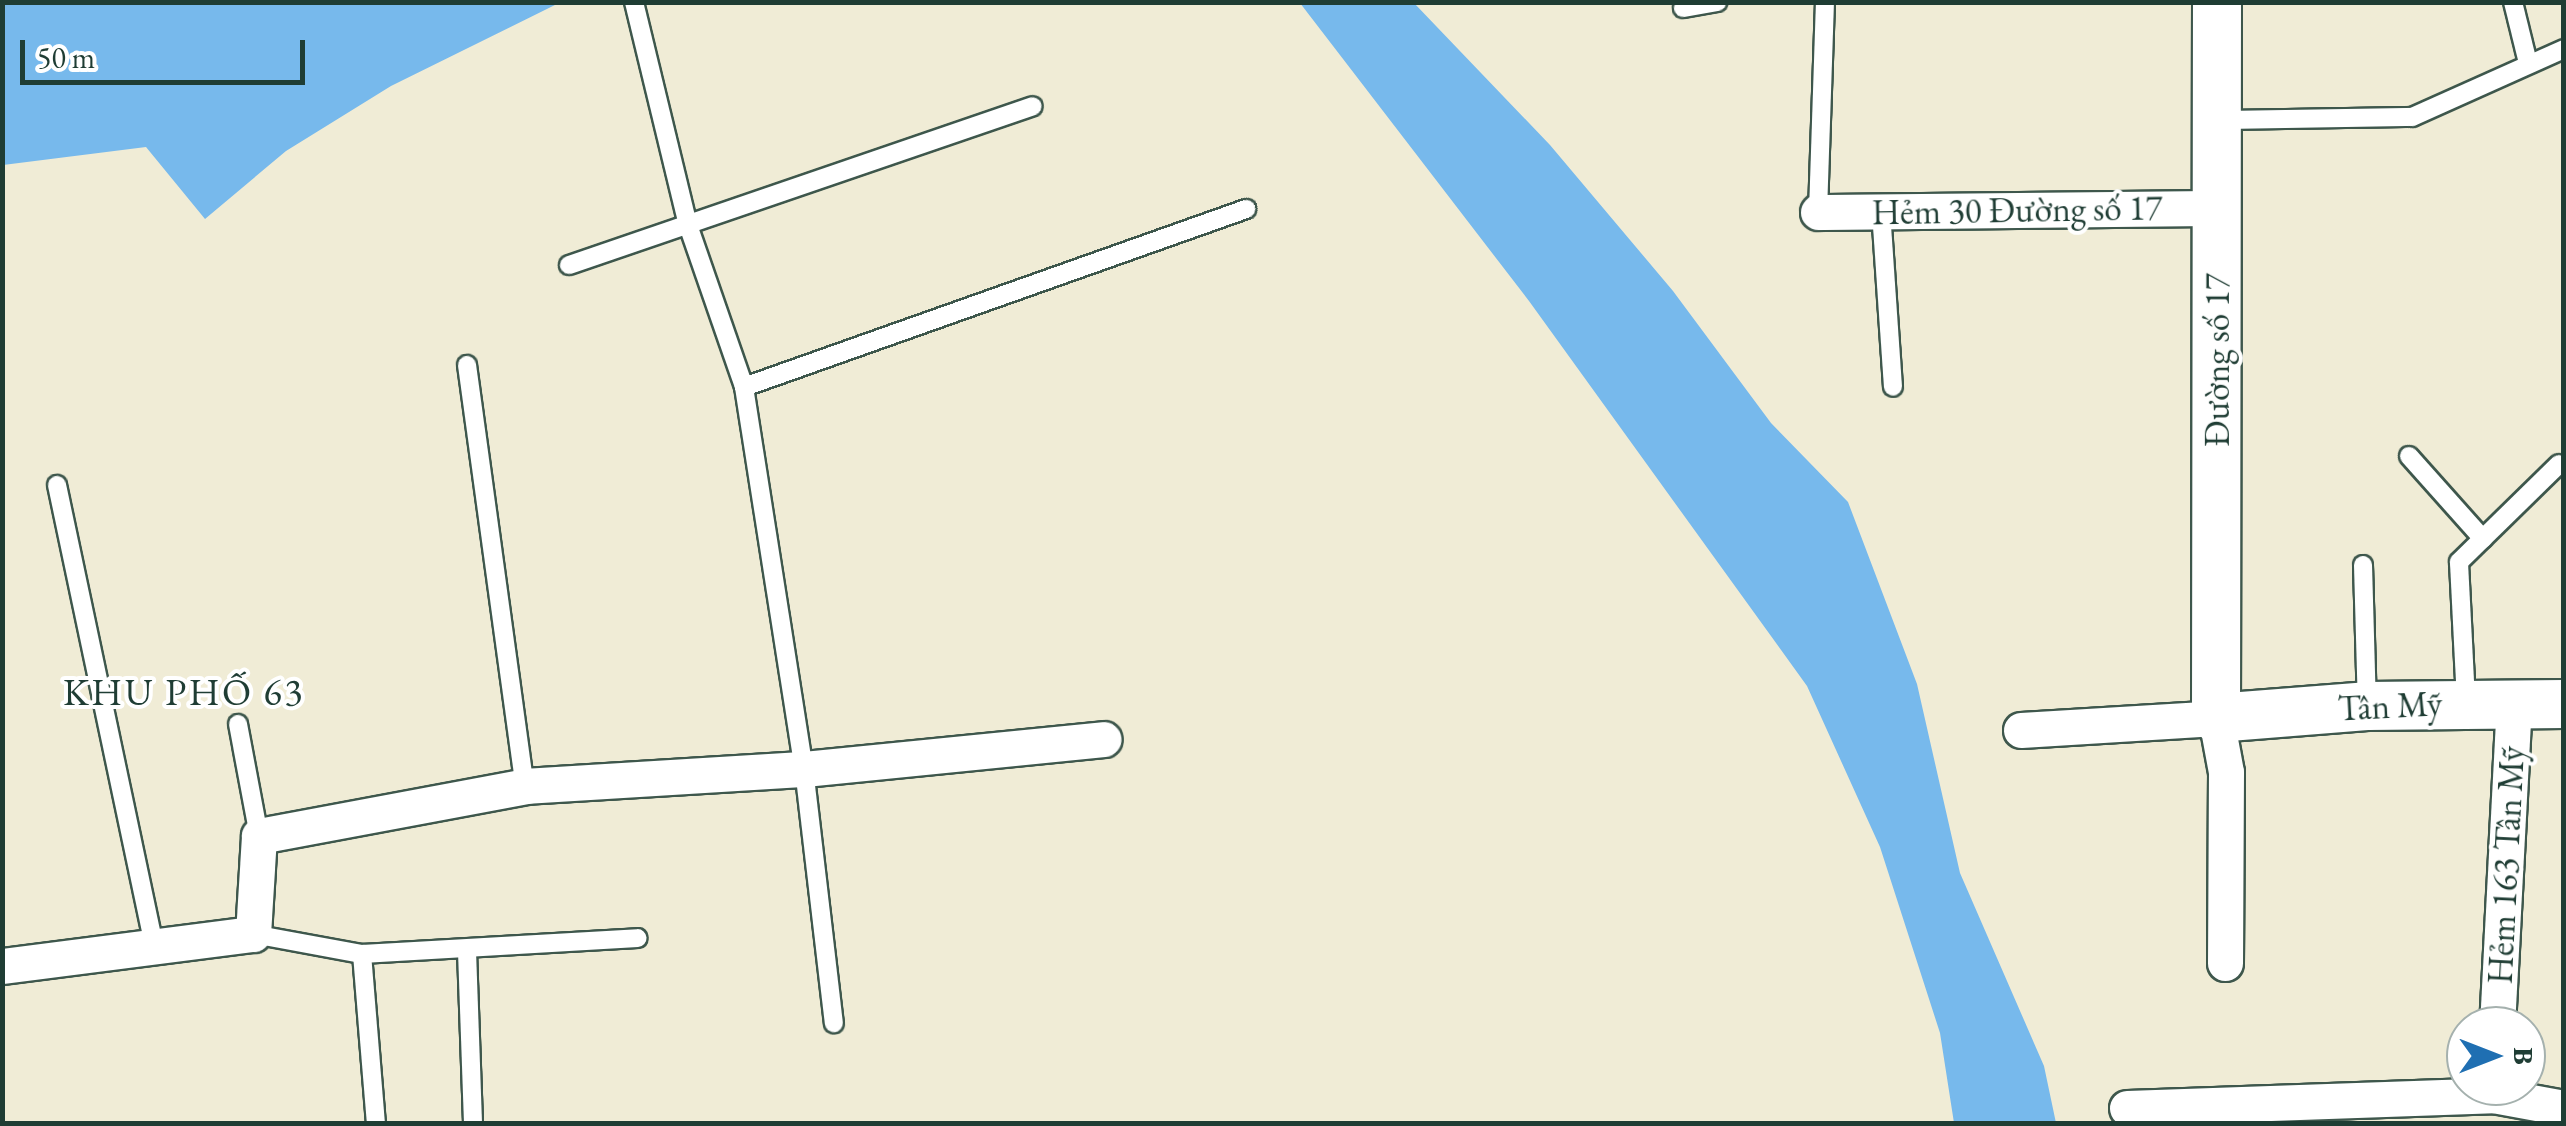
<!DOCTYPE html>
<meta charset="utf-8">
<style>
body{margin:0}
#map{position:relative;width:2566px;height:1126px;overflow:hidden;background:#f0ecd6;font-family:"EB Garamond",serif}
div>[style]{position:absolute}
.water>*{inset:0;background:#77b9ec}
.roads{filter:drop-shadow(2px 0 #3e574c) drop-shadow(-2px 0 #3e574c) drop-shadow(0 2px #3e574c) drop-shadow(0 -2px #3e574c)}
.lane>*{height:18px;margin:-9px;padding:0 9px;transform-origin:9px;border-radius:9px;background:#fff}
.street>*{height:35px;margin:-17.5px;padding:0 17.5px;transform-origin:17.5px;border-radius:17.5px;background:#fff}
.secondary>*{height:48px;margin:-24px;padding:0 24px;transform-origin:24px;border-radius:24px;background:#fff}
span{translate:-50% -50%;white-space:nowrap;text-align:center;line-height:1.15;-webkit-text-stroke:8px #fff;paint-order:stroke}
.street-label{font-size:35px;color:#1f3d34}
.neighbourhood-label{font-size:38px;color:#1f3d34;letter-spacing:2.5px}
.frame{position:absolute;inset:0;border:5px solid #1f3d34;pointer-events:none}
.north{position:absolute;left:2446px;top:1006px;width:100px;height:100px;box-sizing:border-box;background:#fff;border:2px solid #a5b1ae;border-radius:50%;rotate:90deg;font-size:28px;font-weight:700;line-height:40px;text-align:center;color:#1f3d34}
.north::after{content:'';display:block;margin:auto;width:35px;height:45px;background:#1f6fb2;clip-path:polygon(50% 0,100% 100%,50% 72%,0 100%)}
.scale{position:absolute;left:20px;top:40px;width:285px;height:45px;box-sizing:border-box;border:5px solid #1f3d34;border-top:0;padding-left:12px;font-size:30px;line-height:35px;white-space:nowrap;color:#1f3d34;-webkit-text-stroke:8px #fff;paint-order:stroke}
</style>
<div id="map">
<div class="water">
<i style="clip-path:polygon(2px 3px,3px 2px,559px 3px,391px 86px,286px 151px,205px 219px,146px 147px,3px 165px)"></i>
<i style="clip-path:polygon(1300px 3px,1414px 3px,1550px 145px,1673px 291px,1771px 423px,1848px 502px,1917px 684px,1960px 873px,2044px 1066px,2056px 1123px,1954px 1123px,1940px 1033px,1880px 847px,1807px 686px,1529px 301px)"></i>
</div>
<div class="roads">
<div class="lane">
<i style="left:634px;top:2px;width:229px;rotate:76.4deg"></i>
<i style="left:688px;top:225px;width:171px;rotate:70.9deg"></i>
<i style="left:744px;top:387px;width:387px;rotate:81.1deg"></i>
<i style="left:804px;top:769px;width:256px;rotate:83.3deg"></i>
<i style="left:2513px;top:2px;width:63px;rotate:76.2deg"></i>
<i style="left:1683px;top:8px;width:35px;rotate:-10deg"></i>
<i style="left:2219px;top:120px;width:193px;rotate:-0.9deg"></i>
<i style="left:2412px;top:117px;width:167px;rotate:-24.1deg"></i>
<i style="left:1881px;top:211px;width:176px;rotate:86.1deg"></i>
<i style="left:1818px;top:212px;width:210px;rotate:-88.1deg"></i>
<i style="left:569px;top:265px;width:490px;rotate:-18.9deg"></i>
<i style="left:467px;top:365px;width:425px;rotate:82.2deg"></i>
<i style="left:744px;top:387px;width:533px;rotate:-19.52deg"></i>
<i style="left:2409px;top:456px;width:111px;rotate:48.3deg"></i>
<i style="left:57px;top:485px;width:471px;rotate:78.1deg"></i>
<i style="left:2363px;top:565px;width:139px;rotate:88.4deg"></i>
<i style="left:2466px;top:701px;width:139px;rotate:-92.9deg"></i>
<i style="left:2459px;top:562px;width:140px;rotate:-44.4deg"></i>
<i style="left:238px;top:724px;width:114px;rotate:79.4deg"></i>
<i style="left:253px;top:934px;width:111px;rotate:10.4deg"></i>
<i style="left:362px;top:954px;width:276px;rotate:-3.3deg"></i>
<i style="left:467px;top:951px;width:173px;rotate:88deg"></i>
<i style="left:362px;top:954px;width:171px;rotate:85.3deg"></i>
</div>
<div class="street">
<i style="left:1818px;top:212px;width:399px;rotate:-0.6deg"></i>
<i style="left:2021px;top:730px;width:195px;rotate:-3.5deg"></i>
<i style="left:2216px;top:718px;width:55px;rotate:79.5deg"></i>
<i style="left:2226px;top:772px;width:191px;rotate:90.3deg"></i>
<i style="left:2px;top:966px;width:253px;rotate:-7.3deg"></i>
<i style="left:253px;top:934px;width:98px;rotate:-86.5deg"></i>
<i style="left:259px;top:836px;width:271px;rotate:-10.6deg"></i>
<i style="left:525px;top:786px;width:280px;rotate:-3.5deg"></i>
<i style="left:804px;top:769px;width:301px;rotate:-5.7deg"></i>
<i style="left:2497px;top:1026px;width:322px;rotate:-87deg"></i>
<i style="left:2127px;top:1108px;width:366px;rotate:-2deg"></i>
<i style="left:2493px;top:1095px;width:72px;rotate:10.4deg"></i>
</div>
<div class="secondary">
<i style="left:2217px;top:2px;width:716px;rotate:90.08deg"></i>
<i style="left:2216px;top:718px;width:151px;rotate:-4.5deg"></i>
<i style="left:2367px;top:706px;width:197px;rotate:-0.6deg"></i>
</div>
</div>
<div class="street-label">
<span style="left:2017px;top:210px;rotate:-1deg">Hẻm 30 Đường số 17</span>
<span style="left:2217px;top:360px;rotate:-90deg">Đường số 17</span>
<span style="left:2390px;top:706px;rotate:-3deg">Tân Mỹ</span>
<span style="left:2506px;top:865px;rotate:-87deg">Hẻm 163 Tân Mỹ</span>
</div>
<div class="neighbourhood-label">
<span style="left:184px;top:692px">KHU PHỐ 63</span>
</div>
<div class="frame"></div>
<div class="north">B</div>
<div class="scale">50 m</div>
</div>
